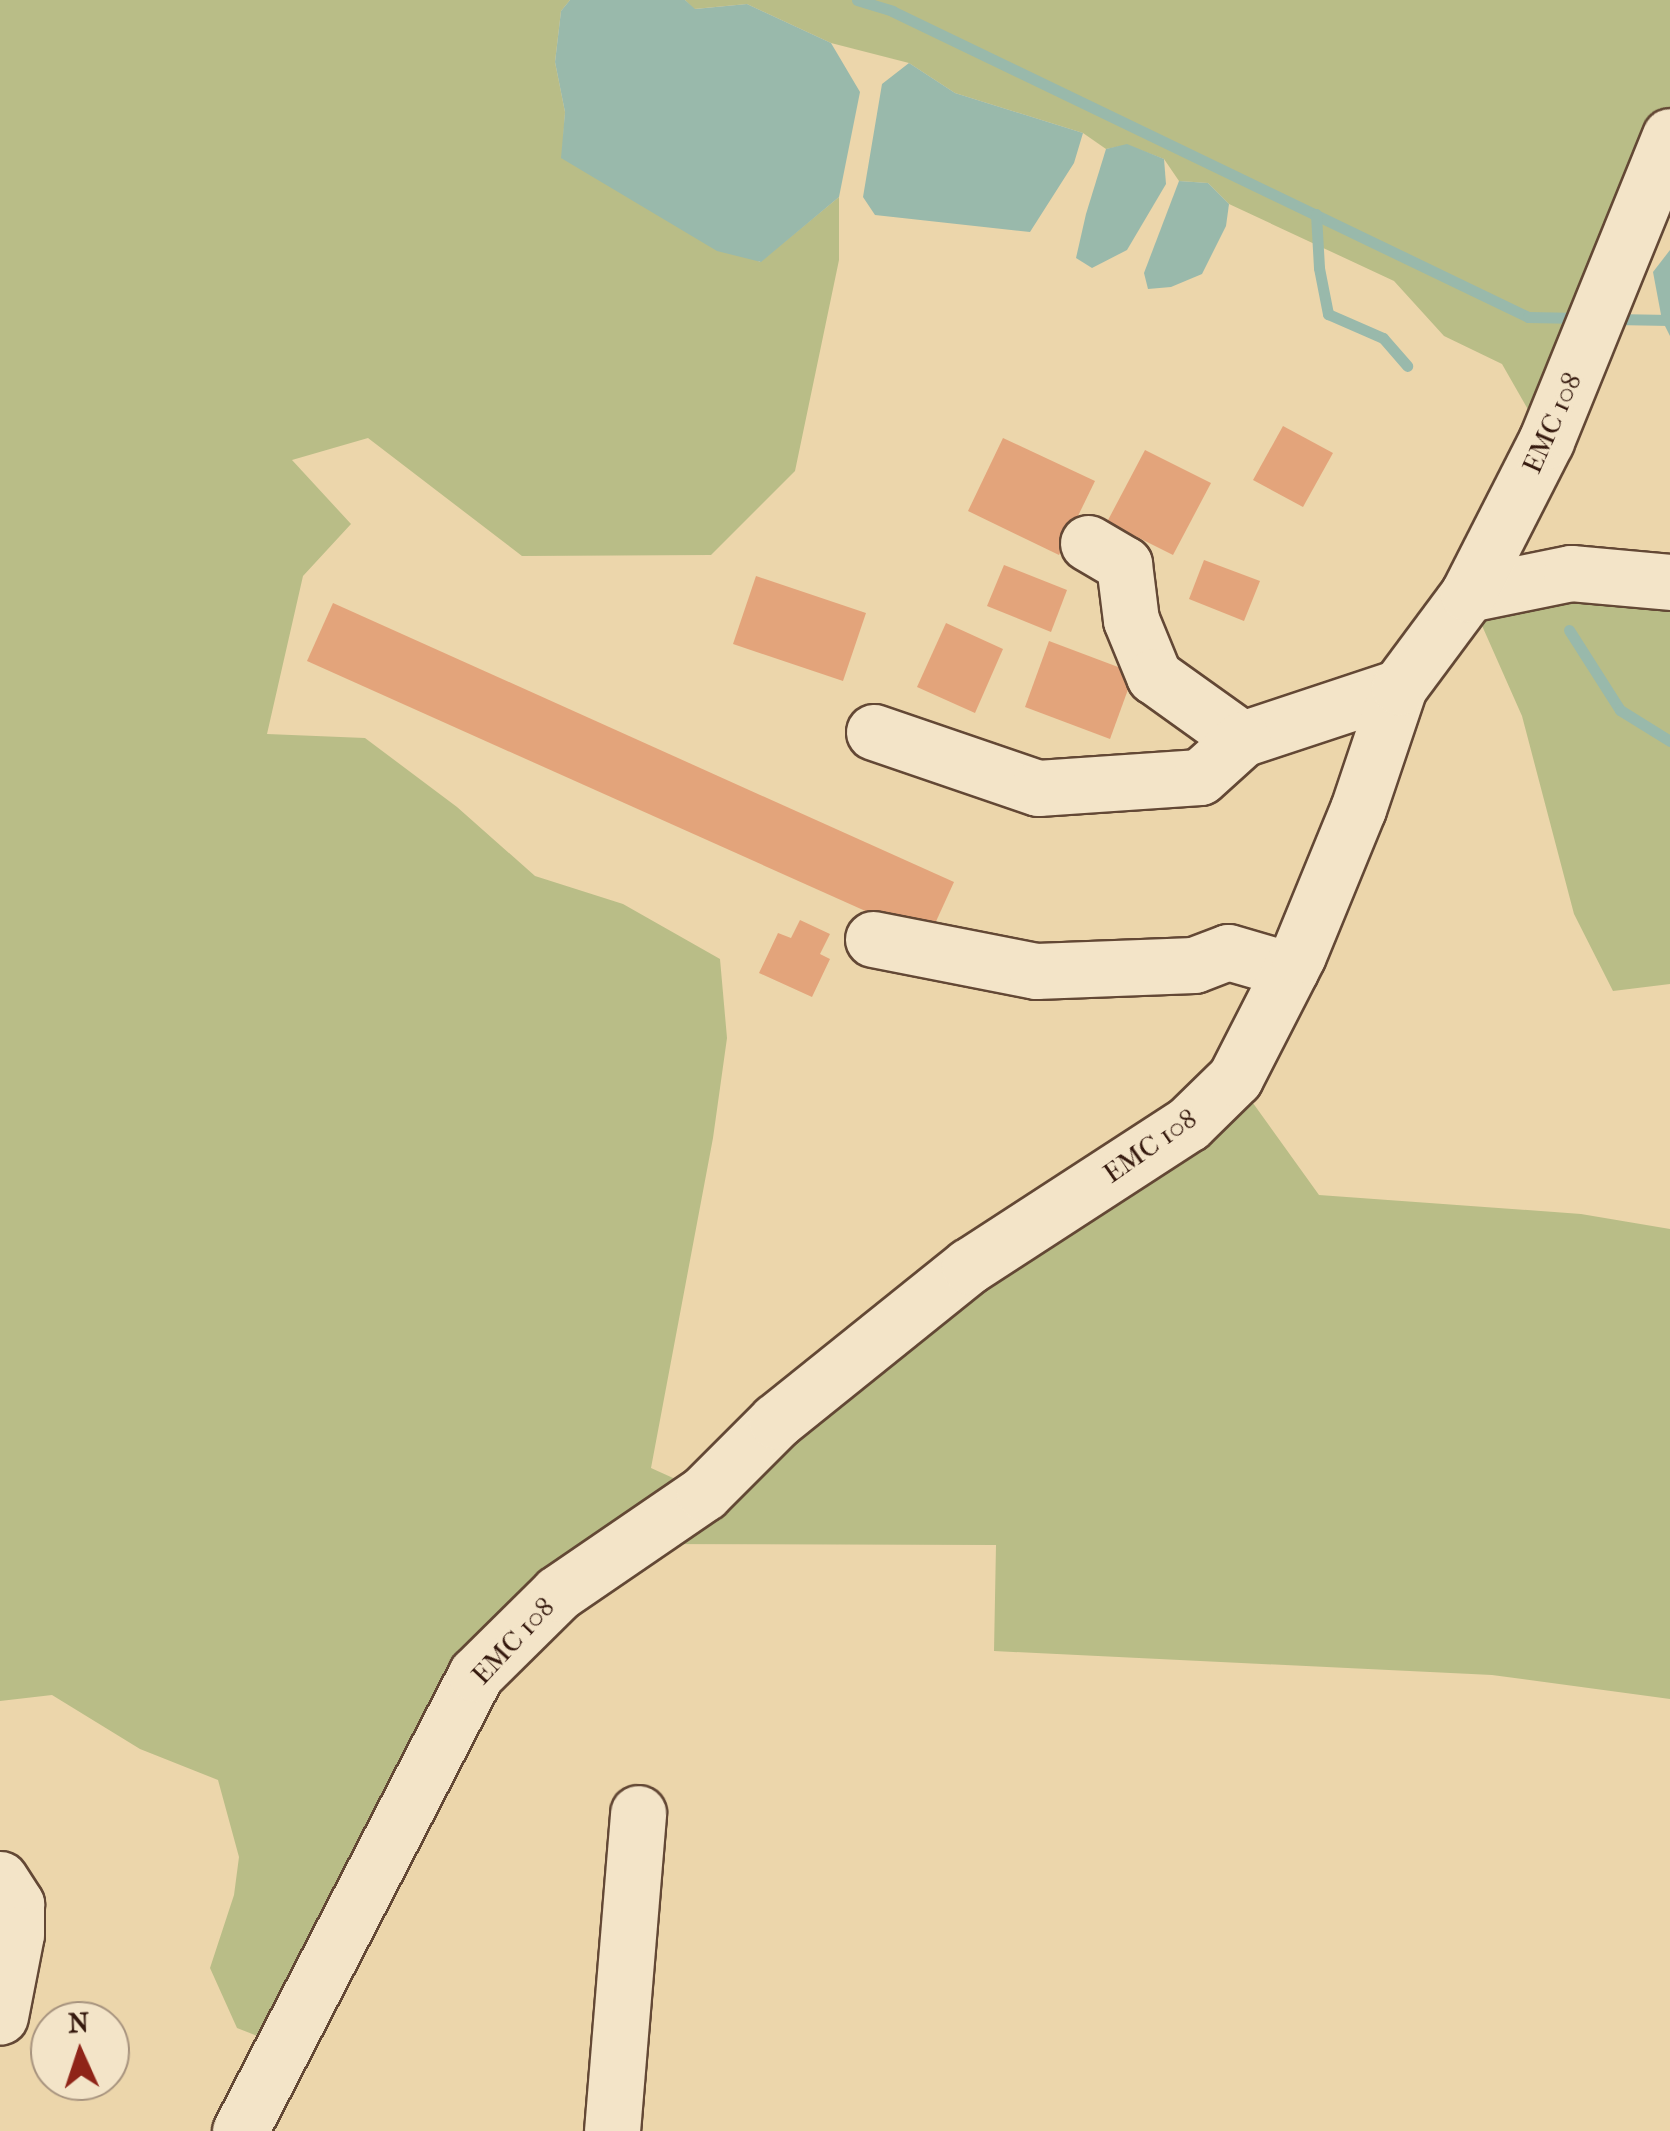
<!DOCTYPE html>
<style>
body{margin:0}
#map{position:relative;width:1670px;height:2131px;overflow:hidden;background:#ecd6ab;font-family:"IM FELL French Canon",serif}
div>[style]{position:absolute}
.green>*{inset:0;background:#b9bd87}
.water>*{inset:0;background:#99b9ab}
.stream>*{height:11px;margin:-5.5px;padding:0 5.5px;transform-origin:5.5px;border-radius:5.5px;background:#99b9ab}
.building>*{inset:0;background:#e3a47b}
.roads{filter:drop-shadow(2px 0 #634835) drop-shadow(-2px 0 #634835) drop-shadow(0 2px #634835) drop-shadow(0 -2px #634835)}
.minor>*{height:55px;margin:-27.5px;padding:0 27.5px;transform-origin:27.5px;border-radius:27.5px;background:#f3e4c8}
span{translate:-50% -50%;white-space:nowrap;text-align:center;line-height:1.15;-webkit-text-stroke:8px #f3e4c8;paint-order:stroke}
.street-label{font-size:28px;color:#35190e}
.north{position:absolute;left:30px;top:2001px;width:100px;height:100px;box-sizing:border-box;background:#f3e4c8;border:2px solid #a7937e;border-radius:50%;rotate:357deg;font-size:28px;font-weight:700;line-height:40px;text-align:center;color:#35190e}
.north::after{content:'';display:block;margin:auto;width:35px;height:45px;background:#8f2418;clip-path:polygon(50% 0,100% 100%,50% 72%,0 100%)}
</style>
<div id="map">
<div class="green">
<i style="clip-path:polygon(0 0,570px 0,561px 11px,555px 62px,565px 112px,562px 158px,760px 262px,839px 197px,839px 260px,795px 471px,711px 555px,522px 556px,368px 438px,292px 460px,351px 524px,303px 576px,267px 734px,365px 738px,457px 807px,535px 876px,623px 904px,720px 959px,727px 1038px,713px 1138px,651px 1468px,704px 1492px,1235px 1078px,1319px 1195px,1581px 1214px,1670px 1229px,1670px 1699px,1492px 1675px,994px 1651px,996px 1545px,629px 1544px,476px 1674px,283px 2046px,237px 2028px,210px 1968px,234px 1895px,239px 1857px,218px 1780px,140px 1749px,52px 1695px,0 1701px)"></i>
<i style="clip-path:polygon(685px 0,1670px 0,1670px 136px,1546px 441px,1502px 364px,1444px 336px,1394px 281px,1229px 204px,1208px 183px,1179px 181px,1164px 159px,1127px 145px,1106px 149px,1083px 133px,955px 93px,909px 63px,831px 43px,747px 4px,694px 9px)"></i>
<i style="clip-path:polygon(1670px 582px,1670px 984px,1613px 991px,1574px 914px,1522px 716px,1468px 594px)"></i>
</div>
<div class="water">
<i style="clip-path:polygon(570px 0,685px 0,695px 9px,747px 4px,831px 43px,860px 92px,839px 197px,761px 262px,717px 251px,561px 158px,565px 112px,555px 62px,561px 11px)"></i>
<i style="clip-path:polygon(909px 63px,955px 93px,1083px 133px,1074px 163px,1030px 232px,875px 215px,863px 197px,882px 84px)"></i>
<i style="clip-path:polygon(1127px 144px,1164px 159px,1166px 184px,1127px 250px,1092px 268px,1076px 258px,1086px 214px,1106px 149px)"></i>
<i style="clip-path:polygon(1179px 181px,1208px 183px,1229px 204px,1226px 226px,1202px 274px,1171px 287px,1148px 289px,1144px 273px)"></i>
<i style="clip-path:polygon(1670px 250px,1670px 336px,1662px 320px,1653px 272px)"></i>
</div>
<div class="stream">
<i style="left:857px;top:0;width:37px;rotate:17deg"></i>
<i style="left:892px;top:11px;width:706px;rotate:25.69deg"></i>
<i style="left:1528px;top:317px;width:53px;rotate:1.1deg"></i>
<i style="left:1316px;top:214px;width:54px;rotate:86.8deg"></i>
<i style="left:1319px;top:268px;width:47px;rotate:78.9deg"></i>
<i style="left:1328px;top:314px;width:60px;rotate:23.6deg"></i>
<i style="left:1383px;top:338px;width:37px;rotate:49deg"></i>
<i style="left:1614px;top:319px;width:56px;rotate:1deg"></i>
<i style="left:1569px;top:630px;width:95px;rotate:57.5deg"></i>
<i style="left:1620px;top:710px;width:59px;rotate:31.8deg"></i>
</div>
<div class="building">
<i style="clip-path:polygon(1283px 426px,1333px 453px,1303px 507px,1253px 480px)"></i>
<i style="clip-path:polygon(1003px 438px,1095px 481px,1059px 555px,968px 511px)"></i>
<i style="clip-path:polygon(1145px 450px,1211px 483px,1173px 555px,1107px 522px)"></i>
<i style="clip-path:polygon(1204px 560px,1260px 581px,1244px 621px,1189px 599px)"></i>
<i style="clip-path:polygon(1004px 565px,1067px 590px,1051px 632px,987px 606px)"></i>
<i style="clip-path:polygon(756px 576px,866px 613px,843px 681px,733px 644px)"></i>
<i style="clip-path:polygon(333px 603px,954px 882px,928px 939px,307px 661px)"></i>
<i style="clip-path:polygon(946px 623px,1003px 649px,975px 713px,917px 687px)"></i>
<i style="clip-path:polygon(1049px 641px,1134px 673px,1110px 739px,1025px 707px)"></i>
<i style="clip-path:polygon(800px 920px,830px 934px,820px 954px,830px 959px,812px 997px,759px 973px,778px 933px,791px 938px)"></i>
</div>
<div class="roads">
<div class="minor">
<i style="left:1088px;top:543px;width:42px;rotate:30.3deg"></i>
<i style="left:1124px;top:564px;width:56px;rotate:82.9deg"></i>
<i style="left:1131px;top:620px;width:61px;rotate:67.7deg"></i>
<i style="left:1154px;top:676px;width:108px;rotate:35.6deg"></i>
<i style="left:1242px;top:739px;width:165px;rotate:-18.3deg"></i>
<i style="left:1468px;top:594px;width:105px;rotate:-11.5deg"></i>
<i style="left:1571px;top:573px;width:99px;rotate:5.2deg"></i>
<i style="left:874px;top:732px;width:173px;rotate:18.9deg"></i>
<i style="left:1038px;top:788px;width:162px;rotate:-3.9deg"></i>
<i style="left:1200px;top:777px;width:57px;rotate:-42.1deg"></i>
<i style="left:873px;top:939px;width:166px;rotate:11.1deg"></i>
<i style="left:1036px;top:971px;width:158px;rotate:-2.2deg"></i>
<i style="left:1194px;top:965px;width:36px;rotate:-21deg"></i>
<i style="left:1228px;top:952px;width:65px;rotate:16.2deg"></i>
<i style="left:0;top:1879px;width:30px;rotate:57deg"></i>
<i style="left:16px;top:1904px;width:30px;rotate:90deg"></i>
<i style="left:16px;top:1934px;width:84px;rotate:101deg"></i>
<i style="left:240px;top:2131px;width:514px;rotate:-62.69deg"></i>
<i style="left:476px;top:1674px;width:115px;rotate:-44.6deg"></i>
<i style="left:558px;top:1593px;width:177px;rotate:-34.4deg"></i>
<i style="left:704px;top:1493px;width:102px;rotate:-45deg"></i>
<i style="left:776px;top:1421px;width:248px;rotate:-38.8deg"></i>
<i style="left:969px;top:1266px;width:261px;rotate:-33deg"></i>
<i style="left:1188px;top:1124px;width:66px;rotate:-44.4deg"></i>
<i style="left:1235px;top:1078px;width:138px;rotate:-62.9deg"></i>
<i style="left:1298px;top:955px;width:158px;rotate:-67.7deg"></i>
<i style="left:1358px;top:809px;width:129px;rotate:-71.4deg"></i>
<i style="left:1399px;top:687px;width:116px;rotate:-53.4deg"></i>
<i style="left:1468px;top:594px;width:172px;rotate:-63deg"></i>
<i style="left:1546px;top:441px;width:329px;rotate:-67.9deg"></i>
<i style="left:612px;top:2131px;width:319px;rotate:-85.3deg"></i>
</div>
</div>
<div class="street-label">
<span style="left:1552px;top:423px;rotate:-66deg">EMC 108</span>
<span style="left:1150px;top:1146px;rotate:-35deg">EMC 108</span>
<span style="left:513px;top:1641px;rotate:-47deg">EMC 108</span>
</div>
<div class="north">N</div>
</div>
